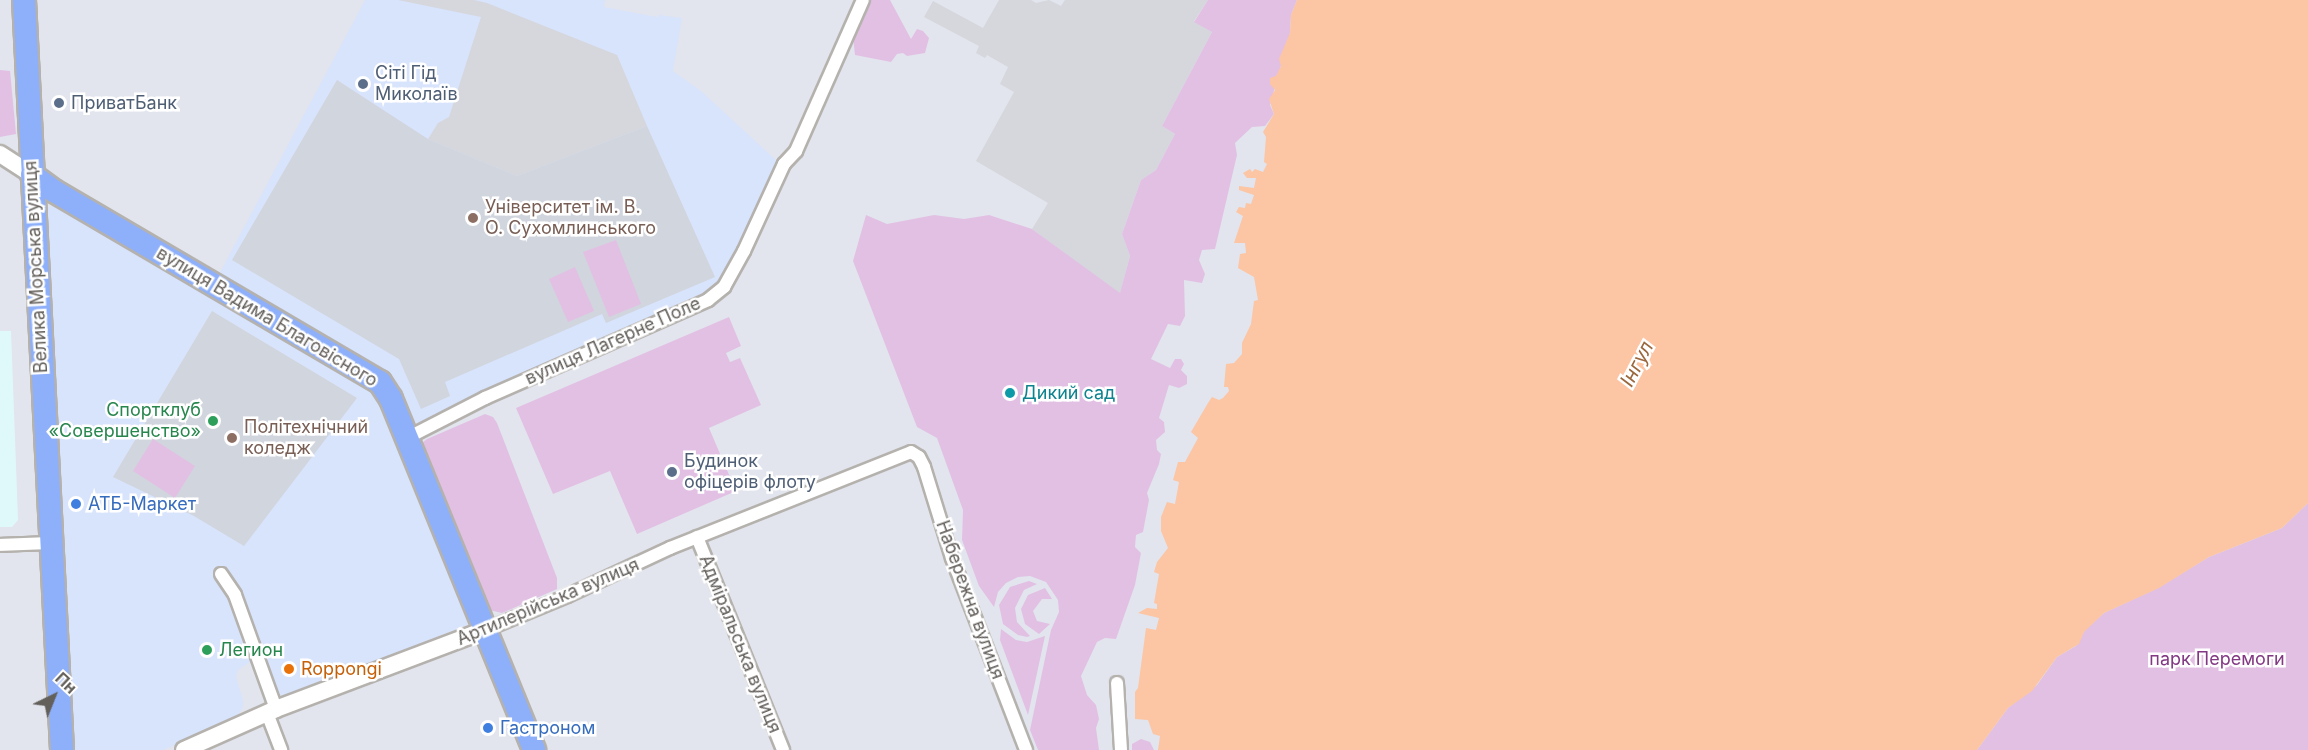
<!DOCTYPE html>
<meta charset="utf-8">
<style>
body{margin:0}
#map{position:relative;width:2308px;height:750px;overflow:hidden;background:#e2e5ed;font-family:Inter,sans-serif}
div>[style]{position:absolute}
.commercial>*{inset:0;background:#d8e3fc}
.industrial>*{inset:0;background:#d5d7dc}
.education>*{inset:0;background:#d1d5dd}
.medical>*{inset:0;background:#dff9fa}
.green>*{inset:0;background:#e2c0e4}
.water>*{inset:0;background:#fcc5a4}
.roads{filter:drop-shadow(2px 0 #b5b2ae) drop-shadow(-2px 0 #b5b2ae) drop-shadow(0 2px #b5b2ae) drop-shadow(0 -2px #b5b2ae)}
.street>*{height:12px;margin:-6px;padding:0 6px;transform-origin:6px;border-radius:6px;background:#fff}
.secondary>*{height:16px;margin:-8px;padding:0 8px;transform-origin:8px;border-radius:8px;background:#fff}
.highway>*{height:22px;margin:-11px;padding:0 11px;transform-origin:11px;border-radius:11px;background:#8eaff9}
.dots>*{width:16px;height:16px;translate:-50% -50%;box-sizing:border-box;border:3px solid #fff;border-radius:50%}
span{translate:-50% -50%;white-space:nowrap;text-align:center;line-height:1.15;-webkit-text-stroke:5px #fff;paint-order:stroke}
.service-label{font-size:18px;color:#4e5e75}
.left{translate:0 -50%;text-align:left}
.education-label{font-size:18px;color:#785e54}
.street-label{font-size:18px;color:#635f5b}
.culture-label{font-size:18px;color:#0d838f}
.leisure-label{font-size:18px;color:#27864d}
.right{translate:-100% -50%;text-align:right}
.shop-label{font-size:18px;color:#366cbe}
.park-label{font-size:18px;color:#833884}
.food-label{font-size:18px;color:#c56008}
.water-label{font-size:20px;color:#9b673c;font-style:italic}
.north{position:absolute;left:24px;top:666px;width:60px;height:60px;-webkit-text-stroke:4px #fff;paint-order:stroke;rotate:43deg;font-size:16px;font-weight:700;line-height:24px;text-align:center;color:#635f5b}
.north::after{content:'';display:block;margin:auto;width:21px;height:27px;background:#635f5b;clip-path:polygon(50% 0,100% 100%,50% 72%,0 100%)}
</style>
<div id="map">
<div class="commercial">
<i style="clip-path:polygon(365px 0,605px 0,604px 7px,657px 17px,659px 15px,682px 18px,673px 71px,701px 91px,777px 161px,775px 164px,779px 167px,740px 250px,721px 284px,707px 296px,420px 424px,409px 420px,396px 390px,218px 276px)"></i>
<i style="clip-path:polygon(59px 204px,376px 392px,469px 615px,467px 625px,283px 698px,253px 660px,238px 670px,236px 677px,243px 700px,243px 707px,237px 717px,163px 750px,70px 750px,45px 212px,47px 208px)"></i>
</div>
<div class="industrial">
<i style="clip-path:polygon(398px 0,474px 0,487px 3px,617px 55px,647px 126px,517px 176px,428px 139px,438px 123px,449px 117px,481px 17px)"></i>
<i style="clip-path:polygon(999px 0,1031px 0,1036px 3px,1049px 0,1061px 6px,1065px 0,1208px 0,1194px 21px,1212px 32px,1162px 126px,1175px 134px,1156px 170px,1141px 180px,1122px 234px,1130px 256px,1120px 294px,1032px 229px,1048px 203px,976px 161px,1014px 92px,1000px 84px,1008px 67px,987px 55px,985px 58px,976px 53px,979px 46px,924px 17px,933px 1px,983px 28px)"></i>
</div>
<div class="education">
<i style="clip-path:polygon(337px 80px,428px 139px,517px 176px,647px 126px,715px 277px,606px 323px,602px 314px,445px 382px,450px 396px,421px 409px,399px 359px,232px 260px)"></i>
<i style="clip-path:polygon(212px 311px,357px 398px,244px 546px,194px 516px,113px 477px)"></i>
</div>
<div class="medical">
<i style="clip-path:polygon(0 331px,11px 331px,18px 520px,12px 527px,0 527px)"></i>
</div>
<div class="green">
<i style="clip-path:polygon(869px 0,890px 0,911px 39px,917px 29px,923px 31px,929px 38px,925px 53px,907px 56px,903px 53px,897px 54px,891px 62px,855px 55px,853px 37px)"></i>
<i style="clip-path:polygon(1208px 0,1297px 0,1291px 15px,1290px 33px,1270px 105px,1274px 114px,1265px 126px,1252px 127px,1235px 143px,1237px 155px,1215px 249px,1202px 250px,1199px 260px,1205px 274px,1202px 283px,1184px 280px,1185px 316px,1180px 326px,1168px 324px,1151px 359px,1170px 368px,1175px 359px,1181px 359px,1184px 364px,1181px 370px,1187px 376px,1187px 384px,1179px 388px,1169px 385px,1159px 418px,1164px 422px,1165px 432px,1156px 440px,1157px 450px,1161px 454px,1159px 464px,1147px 493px,1149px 500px,1143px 532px,1136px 535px,1135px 547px,1141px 553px,1135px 585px,1116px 639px,1105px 638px,1097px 642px,1081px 676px,1087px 695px,1096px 705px,1099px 719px,1096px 728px,1099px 750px,1038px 750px,1030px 730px,1051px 630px,1059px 612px,1058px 600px,1046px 582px,1030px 576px,1018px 577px,1006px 583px,998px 592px,994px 607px,979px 586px,962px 540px,963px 510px,937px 438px,917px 427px,853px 261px,866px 215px,887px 224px,934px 215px,964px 219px,989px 215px,1032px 229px,1120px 293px,1130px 256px,1122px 234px,1141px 180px,1156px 170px,1175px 134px,1162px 126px,1212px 32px,1194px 22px)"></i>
<i style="clip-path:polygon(0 70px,10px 71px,16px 134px,0 137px)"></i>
<i style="clip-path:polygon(616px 240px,641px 304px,609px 317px,583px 252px)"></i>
<i style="clip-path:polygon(575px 267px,594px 311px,568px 322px,549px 279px)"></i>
<i style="clip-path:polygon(729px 317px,741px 346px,726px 353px,730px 362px,740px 358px,761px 405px,709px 428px,736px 491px,637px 534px,610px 471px,553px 494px,516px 408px)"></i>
<i style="clip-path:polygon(485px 414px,493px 417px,497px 423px,557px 578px,557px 589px,502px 613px,489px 610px,422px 451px,422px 443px,427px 439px)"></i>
<i style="clip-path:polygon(153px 439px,195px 466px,175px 498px,133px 471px)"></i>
<i style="clip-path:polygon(2308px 503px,2308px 750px,1977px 750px,2008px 708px,2037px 685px,2057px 657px,2076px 646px,2085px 630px,2104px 613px,2158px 588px,2209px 557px,2282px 528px)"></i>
<i style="clip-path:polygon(1029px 581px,1037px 584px,1024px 590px,1015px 608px,1017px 622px,1030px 636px,1027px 637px,1018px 635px,1003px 624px,999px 605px,1010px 587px)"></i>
<i style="clip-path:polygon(1045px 588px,1052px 599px,1042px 599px,1033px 611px,1037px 621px,1050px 624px,1039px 634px,1025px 624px,1021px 609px,1028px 595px)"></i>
<i style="clip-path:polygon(1001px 629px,1016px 640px,1027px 642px,1045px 636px,1028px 715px,1000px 640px)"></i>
<i style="clip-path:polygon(1141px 739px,1150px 742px,1154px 750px,1132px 750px,1132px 744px)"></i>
</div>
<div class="water">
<i style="clip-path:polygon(1297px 0,2308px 0,2308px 503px,2282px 528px,2209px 557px,2159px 588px,2104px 613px,2084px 632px,2079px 644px,2057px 657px,2032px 691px,2008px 708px,1977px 750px,1158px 750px,1160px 736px,1153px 734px,1148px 720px,1135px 719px,1135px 692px,1138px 688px,1146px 628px,1156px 630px,1159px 618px,1138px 613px,1147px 608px,1157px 609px,1157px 604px,1154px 603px,1159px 574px,1154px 572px,1157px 562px,1168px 548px,1161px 531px,1161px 517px,1167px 502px,1175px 504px,1179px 482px,1173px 480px,1178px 462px,1185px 462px,1198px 438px,1191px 432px,1208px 403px,1212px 397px,1219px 400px,1223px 398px,1229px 391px,1228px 387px,1224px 387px,1226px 364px,1234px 363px,1242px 354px,1242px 343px,1251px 324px,1254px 301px,1258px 300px,1254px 277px,1238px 268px,1240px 254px,1246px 253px,1245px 243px,1234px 243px,1243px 216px,1236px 212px,1239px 207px,1245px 208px,1246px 203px,1251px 204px,1254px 195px,1239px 190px,1239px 186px,1254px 188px,1256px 178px,1247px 178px,1243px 173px,1250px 169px,1252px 172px,1255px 169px,1263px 172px,1267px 164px,1264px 162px,1266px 137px,1263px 132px,1274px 114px,1269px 99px,1275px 90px,1270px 84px,1270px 78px,1276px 76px,1281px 66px,1279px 59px,1290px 33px,1291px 15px)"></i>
</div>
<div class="roads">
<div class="street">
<i style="left:407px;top:438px;width:88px;rotate:-27.1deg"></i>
<i style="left:485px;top:398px;width:244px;rotate:-23.7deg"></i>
<i style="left:708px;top:300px;width:21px;rotate:-39deg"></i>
<i style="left:724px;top:287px;width:41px;rotate:-60.9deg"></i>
<i style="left:744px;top:251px;width:96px;rotate:-65.3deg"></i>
<i style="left:784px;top:164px;width:18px;rotate:-47deg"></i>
<i style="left:796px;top:151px;width:165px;rotate:-66.1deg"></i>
<i style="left:697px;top:537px;width:230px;rotate:68deg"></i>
<i style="left:0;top:545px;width:50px;rotate:-2.3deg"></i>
<i style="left:221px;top:574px;width:25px;rotate:56deg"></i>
<i style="left:235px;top:595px;width:121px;rotate:70.2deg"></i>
<i style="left:485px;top:630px;width:89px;rotate:-22.5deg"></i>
<i style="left:567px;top:596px;width:114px;rotate:-25deg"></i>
<i style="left:670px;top:548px;width:259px;rotate:-21.7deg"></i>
<i style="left:911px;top:452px;width:9px;rotate:32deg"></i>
<i style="left:919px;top:457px;width:11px;rotate:63deg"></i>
<i style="left:924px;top:467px;width:95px;rotate:72.9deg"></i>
<i style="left:952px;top:558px;width:206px;rotate:68.9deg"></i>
<i style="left:1117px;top:683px;width:67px;rotate:86.6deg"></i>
<i style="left:267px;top:713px;width:40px;rotate:69deg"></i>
</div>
<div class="secondary">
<i style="left:0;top:154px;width:38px;rotate:33deg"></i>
<i style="left:184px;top:750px;width:101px;rotate:-24deg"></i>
<i style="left:276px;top:709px;width:223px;rotate:-20.7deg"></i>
</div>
<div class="highway">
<i style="left:24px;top:0;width:751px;rotate:87.1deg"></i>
<i style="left:32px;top:175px;width:27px;rotate:36deg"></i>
<i style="left:54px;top:191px;width:378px;rotate:30.4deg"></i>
<i style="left:380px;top:382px;width:20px;rotate:57deg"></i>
<i style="left:391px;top:399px;width:379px;rotate:67.8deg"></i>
</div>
</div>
<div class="dots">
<i style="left:363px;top:84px;background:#5c6f8a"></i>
<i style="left:59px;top:103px;background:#5c6f8a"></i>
<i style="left:473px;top:218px;background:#8d6e63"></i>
<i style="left:1010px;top:393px;background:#0f9aa8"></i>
<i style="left:213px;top:421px;background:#2e9e5b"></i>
<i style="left:232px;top:438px;background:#8d6e63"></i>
<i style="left:672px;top:472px;background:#5c6f8a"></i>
<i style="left:76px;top:504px;background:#3f7fe0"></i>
<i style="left:207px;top:650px;background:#2e9e5b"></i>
<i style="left:289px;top:669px;background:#e8710a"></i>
<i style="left:488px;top:728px;background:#3f7fe0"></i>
</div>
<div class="service-label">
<span class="left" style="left:375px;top:84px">Сіті Гід<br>Миколаїв</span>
<span class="left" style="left:71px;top:103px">ПриватБанк</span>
<span class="left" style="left:684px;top:472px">Будинок<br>офіцерів флоту</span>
</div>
<div class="education-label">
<span class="left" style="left:485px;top:218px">Університет ім. В.<br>О. Сухомлинського</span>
<span class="left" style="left:244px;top:438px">Політехнічний<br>коледж</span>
</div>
<div class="street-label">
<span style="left:36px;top:267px;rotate:-93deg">Велика Морська вулиця</span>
<span style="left:267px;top:317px;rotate:31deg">вулиця Вадима Благовісного</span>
<span style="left:613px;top:341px;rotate:-24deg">вулиця Лагерне Поле</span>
<span style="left:970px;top:600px;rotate:70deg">Набережна вулиця</span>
<span style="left:548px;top:602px;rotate:-23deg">Артилерійська вулиця</span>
<span style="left:740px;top:644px;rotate:68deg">Адміральська вулиця</span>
</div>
<div class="culture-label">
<span class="left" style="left:1022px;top:393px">Дикий сад</span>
</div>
<div class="leisure-label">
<span class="right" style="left:201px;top:421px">Спортклуб<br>«Совершенство»</span>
<span class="left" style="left:219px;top:650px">Легион</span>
</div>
<div class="shop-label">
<span class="left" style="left:88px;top:504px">АТБ-Маркет</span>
<span class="left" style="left:500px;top:728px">Гастроном</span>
</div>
<div class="park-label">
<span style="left:2217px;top:659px">парк Перемоги</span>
</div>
<div class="food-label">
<span class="left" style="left:301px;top:669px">Roppongi</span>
</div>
<div class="water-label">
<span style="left:1637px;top:364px;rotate:-62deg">Інгул</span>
</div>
<div class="north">Пн</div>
</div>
